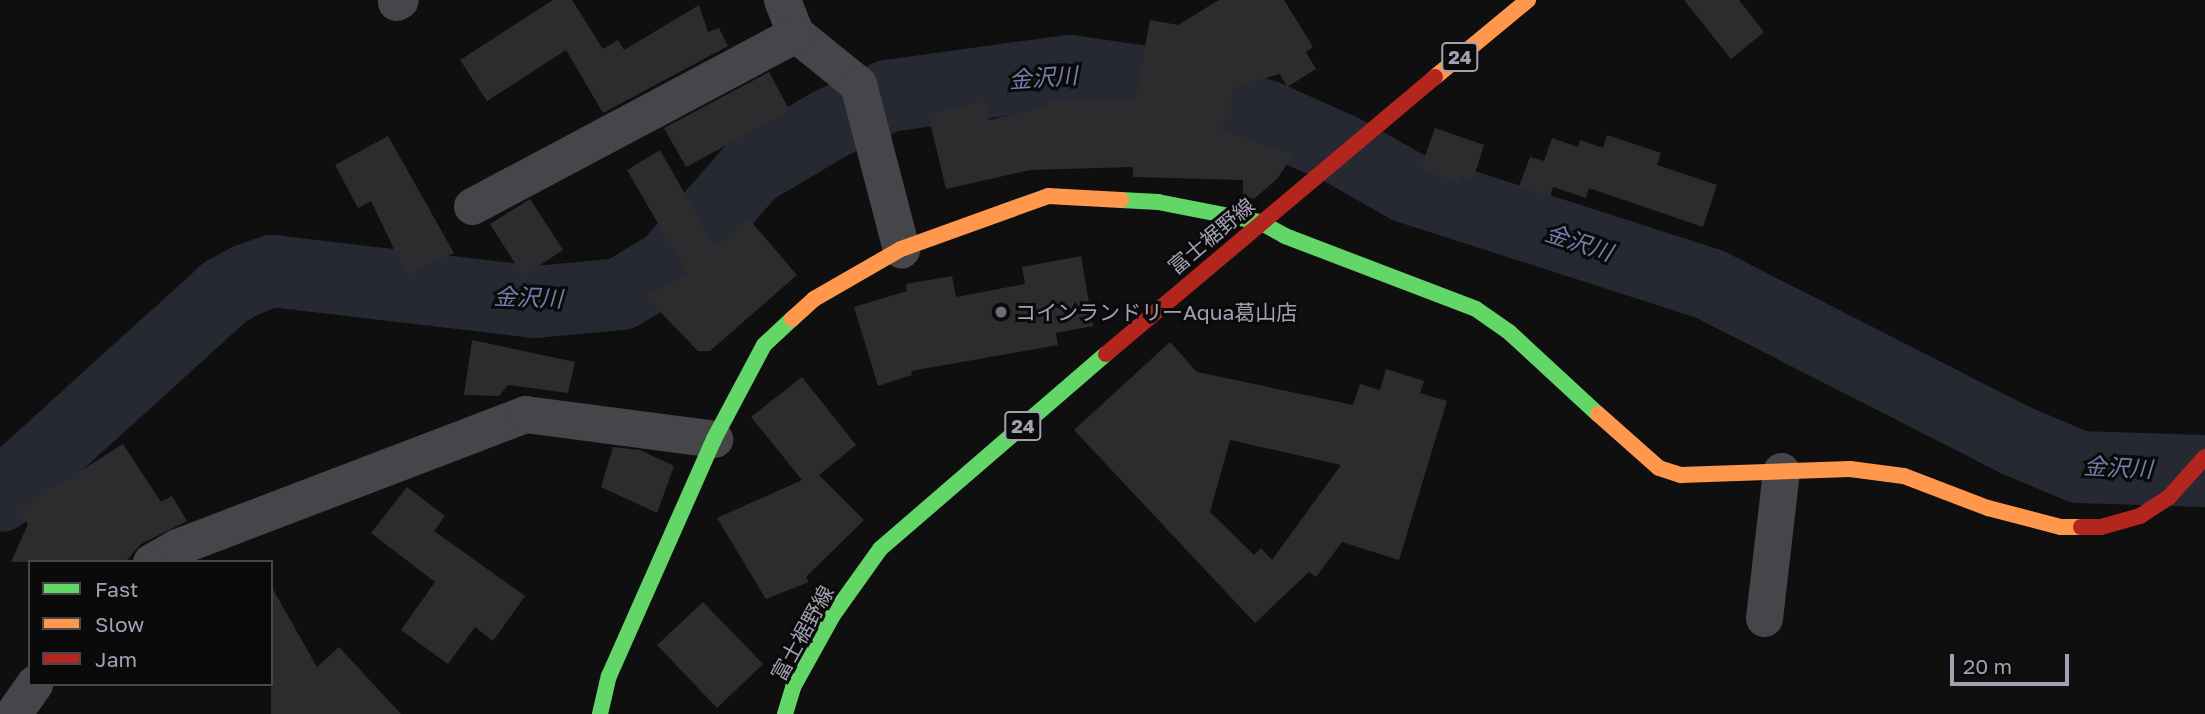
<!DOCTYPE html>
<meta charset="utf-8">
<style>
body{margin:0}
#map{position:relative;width:2205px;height:714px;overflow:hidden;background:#100f10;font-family:"Golos Text","Noto Sans JP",sans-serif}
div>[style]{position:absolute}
.river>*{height:72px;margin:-36px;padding:0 36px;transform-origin:36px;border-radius:36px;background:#262832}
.building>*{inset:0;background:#2c2c2e}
.street>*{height:37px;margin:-18.5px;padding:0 18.5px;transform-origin:18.5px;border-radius:18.5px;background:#464549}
.fast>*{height:16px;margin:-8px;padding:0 8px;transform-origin:8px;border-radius:8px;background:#63d668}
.slow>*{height:16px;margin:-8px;padding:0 8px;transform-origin:8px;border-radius:8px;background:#ff974d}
.jam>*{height:16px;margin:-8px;padding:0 8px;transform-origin:8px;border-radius:8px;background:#b3261e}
.dots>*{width:19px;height:19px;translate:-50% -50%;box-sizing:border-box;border:4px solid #0b0a0b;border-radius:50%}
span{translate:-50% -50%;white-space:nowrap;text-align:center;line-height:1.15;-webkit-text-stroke:6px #0b0a0b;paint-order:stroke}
.shield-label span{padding:2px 5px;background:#0b0a0b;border:2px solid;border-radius:5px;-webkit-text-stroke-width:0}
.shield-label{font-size:19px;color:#a2a0b1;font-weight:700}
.street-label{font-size:21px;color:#a2a0b1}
.poi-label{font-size:21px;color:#a2a0b1}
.left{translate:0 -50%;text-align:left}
.water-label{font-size:23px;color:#767dad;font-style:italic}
.legend{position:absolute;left:28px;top:560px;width:245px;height:126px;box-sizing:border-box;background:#0b0a0b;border:2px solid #47464d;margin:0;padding:9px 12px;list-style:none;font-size:21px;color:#a2a0b1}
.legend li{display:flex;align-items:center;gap:14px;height:35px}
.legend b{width:35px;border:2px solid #47464d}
.scale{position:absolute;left:1950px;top:654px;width:119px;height:32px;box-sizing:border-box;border:4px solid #a2a0b1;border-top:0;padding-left:9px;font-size:21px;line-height:24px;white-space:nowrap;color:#a2a0b1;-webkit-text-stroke:5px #0b0a0b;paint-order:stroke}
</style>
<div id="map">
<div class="river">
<i style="left:0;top:496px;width:304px;rotate:-42.2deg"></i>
<i style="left:225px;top:292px;width:25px;rotate:-29deg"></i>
<i style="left:247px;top:280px;width:27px;rotate:-20deg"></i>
<i style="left:272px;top:271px;width:265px;rotate:6.7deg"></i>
<i style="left:535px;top:302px;width:86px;rotate:-5.3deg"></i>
<i style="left:621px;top:294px;width:56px;rotate:-31.1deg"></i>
<i style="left:669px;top:265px;width:126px;rotate:-48.9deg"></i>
<i style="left:752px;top:170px;width:88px;rotate:-30.6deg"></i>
<i style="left:828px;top:125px;width:67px;rotate:-25.8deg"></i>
<i style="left:888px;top:96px;width:183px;rotate:-7.9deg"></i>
<i style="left:1069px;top:71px;width:77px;rotate:8.2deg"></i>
<i style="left:1145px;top:82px;width:126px;rotate:15.7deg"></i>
<i style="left:1266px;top:116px;width:83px;rotate:24.1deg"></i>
<i style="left:1342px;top:150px;width:75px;rotate:29.6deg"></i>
<i style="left:1407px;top:187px;width:317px;rotate:17.8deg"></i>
<i style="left:1709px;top:284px;width:343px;rotate:27deg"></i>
<i style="left:2015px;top:440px;width:69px;rotate:22.9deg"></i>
<i style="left:2079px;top:467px;width:126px;rotate:1.8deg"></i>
</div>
<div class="building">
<i style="clip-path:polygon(553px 0,572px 0,603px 49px,618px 40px,624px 50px,699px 5px,708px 32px,719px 28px,728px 46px,603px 113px,566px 50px,487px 101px,460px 60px)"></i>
<i style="clip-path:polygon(1219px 0,1284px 0,1313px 47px,1306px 52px,1316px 69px,1287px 87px,1280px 74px,1232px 88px,1231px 120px,1218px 128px,1293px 155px,1277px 179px,1254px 199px,1243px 196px,1243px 180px,1133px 177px,1133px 167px,1030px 170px,946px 189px,928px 114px,985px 101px,989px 120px,1048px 107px,1048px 101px,1135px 99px,1150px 20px,1178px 25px)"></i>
<i style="clip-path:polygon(1684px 0,1739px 0,1764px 32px,1731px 59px)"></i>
<i style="clip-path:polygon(769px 72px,790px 111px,686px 167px,664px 128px)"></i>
<i style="clip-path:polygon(1435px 128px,1484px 145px,1473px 180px,1461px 176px,1459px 183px,1420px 170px)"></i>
<i style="clip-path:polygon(1607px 135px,1661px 153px,1657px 165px,1717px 185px,1703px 227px,1589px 188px,1586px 198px,1553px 187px,1550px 197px,1519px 187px,1530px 157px,1544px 161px,1552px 138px,1578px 147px,1580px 140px,1603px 148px)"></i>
<i style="clip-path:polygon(388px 136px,454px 253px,407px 276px,371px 201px,358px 208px,335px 165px)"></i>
<i style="clip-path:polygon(660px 150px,715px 247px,748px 218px,797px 275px,710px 351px,698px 351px,644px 295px,688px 275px,627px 170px)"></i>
<i style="clip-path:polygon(530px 199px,563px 250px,523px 276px,490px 224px)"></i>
<i style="clip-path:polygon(1081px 256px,1093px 326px,1056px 333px,1058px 345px,911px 371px,912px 375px,878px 386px,854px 307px,907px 291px,906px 284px,952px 276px,956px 297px,1025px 284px,1022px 267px)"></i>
<i style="clip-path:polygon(472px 340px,575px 362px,568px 393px,508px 385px,499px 396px,464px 395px)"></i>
<i style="clip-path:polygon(evenodd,1170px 342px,1197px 372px,1353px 405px,1360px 384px,1380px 390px,1386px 369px,1424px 381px,1420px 393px,1447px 401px,1399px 560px,1342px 542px,1316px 577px,1309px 572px,1255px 623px,1074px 430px,1170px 342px,1230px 440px,1341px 465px,1272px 560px,1261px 548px,1254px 555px,1210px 512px,1230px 440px)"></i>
<i style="clip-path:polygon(802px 377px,856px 445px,819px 475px,864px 520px,806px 577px,809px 582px,766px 599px,717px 518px,802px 480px,751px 417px)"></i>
<i style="clip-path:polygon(123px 444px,161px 502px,172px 496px,187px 521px,141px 544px,125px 562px,11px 562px,28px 524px,18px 511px,49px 486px,52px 489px)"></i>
<i style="clip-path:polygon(613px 447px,640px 450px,674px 466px,657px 513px,601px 487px)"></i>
<i style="clip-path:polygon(407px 487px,445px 516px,434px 531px,525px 596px,493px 641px,475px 627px,448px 664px,401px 630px,435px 582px,371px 533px)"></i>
<i style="clip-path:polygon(271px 586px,317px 667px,339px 647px,401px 714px,271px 714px)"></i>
<i style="clip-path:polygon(703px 602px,763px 664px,717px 708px,657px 645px)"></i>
</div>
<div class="street">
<i style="left:782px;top:0;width:37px;rotate:68deg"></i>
<i style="left:796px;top:34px;width:80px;rotate:38.9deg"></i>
<i style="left:858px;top:84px;width:171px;rotate:75.4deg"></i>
<i style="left:396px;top:2px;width:4px;rotate:-27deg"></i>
<i style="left:472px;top:206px;width:367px;rotate:-28deg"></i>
<i style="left:151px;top:562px;width:30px;rotate:-30deg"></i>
<i style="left:177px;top:547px;width:373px;rotate:-20.9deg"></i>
<i style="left:525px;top:414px;width:191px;rotate:7.5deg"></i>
<i style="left:1764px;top:618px;width:148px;rotate:-83.4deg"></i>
<i style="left:13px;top:714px;width:37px;rotate:-55deg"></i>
</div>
<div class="fast">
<i style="left:1121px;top:200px;width:37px;rotate:3deg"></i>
<i style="left:1158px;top:202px;width:104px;rotate:11.1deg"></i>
<i style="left:1260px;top:222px;width:29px;rotate:29deg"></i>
<i style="left:1285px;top:236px;width:204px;rotate:20.9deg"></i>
<i style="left:1476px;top:309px;width:40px;rotate:34.9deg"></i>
<i style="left:1509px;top:332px;width:121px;rotate:42.7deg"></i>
<i style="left:600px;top:714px;width:39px;rotate:-77deg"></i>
<i style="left:609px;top:676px;width:259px;rotate:-66.1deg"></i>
<i style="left:714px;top:439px;width:106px;rotate:-62deg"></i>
<i style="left:764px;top:345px;width:38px;rotate:-43deg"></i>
<i style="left:785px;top:714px;width:28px;rotate:-73deg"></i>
<i style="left:793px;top:687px;width:82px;rotate:-60.9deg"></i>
<i style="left:833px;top:615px;width:81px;rotate:-54.5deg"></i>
<i style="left:880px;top:549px;width:298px;rotate:-40.8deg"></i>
</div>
<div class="slow">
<i style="left:1435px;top:77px;width:121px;rotate:-39.6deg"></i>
<i style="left:792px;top:319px;width:30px;rotate:-42deg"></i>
<i style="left:814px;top:299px;width:100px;rotate:-29.9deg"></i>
<i style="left:901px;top:249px;width:156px;rotate:-19.8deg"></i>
<i style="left:1048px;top:196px;width:73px;rotate:3.1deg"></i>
<i style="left:1598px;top:414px;width:81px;rotate:41.5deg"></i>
<i style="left:1659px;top:468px;width:23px;rotate:18deg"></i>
<i style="left:1681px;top:475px;width:169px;rotate:-2deg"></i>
<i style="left:1850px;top:469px;width:54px;rotate:7.4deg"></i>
<i style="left:1904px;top:476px;width:90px;rotate:20.9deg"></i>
<i style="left:1988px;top:508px;width:75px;rotate:14.6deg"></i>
<i style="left:2061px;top:527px;width:20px"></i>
</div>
<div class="jam">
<i style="left:1106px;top:354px;width:430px;rotate:-40.1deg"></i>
<i style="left:2081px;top:527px;width:20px"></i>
<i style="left:2101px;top:527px;width:41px;rotate:-15.8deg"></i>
<i style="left:2140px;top:516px;width:35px;rotate:-33deg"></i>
<i style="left:2169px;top:497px;width:54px;rotate:-48deg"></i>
</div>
<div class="dots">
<i style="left:1001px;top:312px;background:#6f6d79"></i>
</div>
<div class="shield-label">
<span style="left:1460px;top:57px">24</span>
<span style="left:1023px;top:426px">24</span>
</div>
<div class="street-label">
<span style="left:1211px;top:236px;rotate:-40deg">富士裾野線</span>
<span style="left:802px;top:633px;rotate:-61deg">富士裾野線</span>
</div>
<div class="poi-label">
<span class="left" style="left:1015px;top:312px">コインランドリーAqua葛山店</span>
</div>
<div class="water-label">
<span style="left:1043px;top:77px;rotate:-4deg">金沢川</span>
<span style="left:1579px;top:242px;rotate:18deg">金沢川</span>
<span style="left:528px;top:297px;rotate:2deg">金沢川</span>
<span style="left:2118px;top:467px;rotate:3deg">金沢川</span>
</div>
<ul class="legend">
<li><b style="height:9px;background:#63d668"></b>Fast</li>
<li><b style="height:9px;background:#ff974d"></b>Slow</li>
<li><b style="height:9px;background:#b3261e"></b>Jam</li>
</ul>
<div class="scale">20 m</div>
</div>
